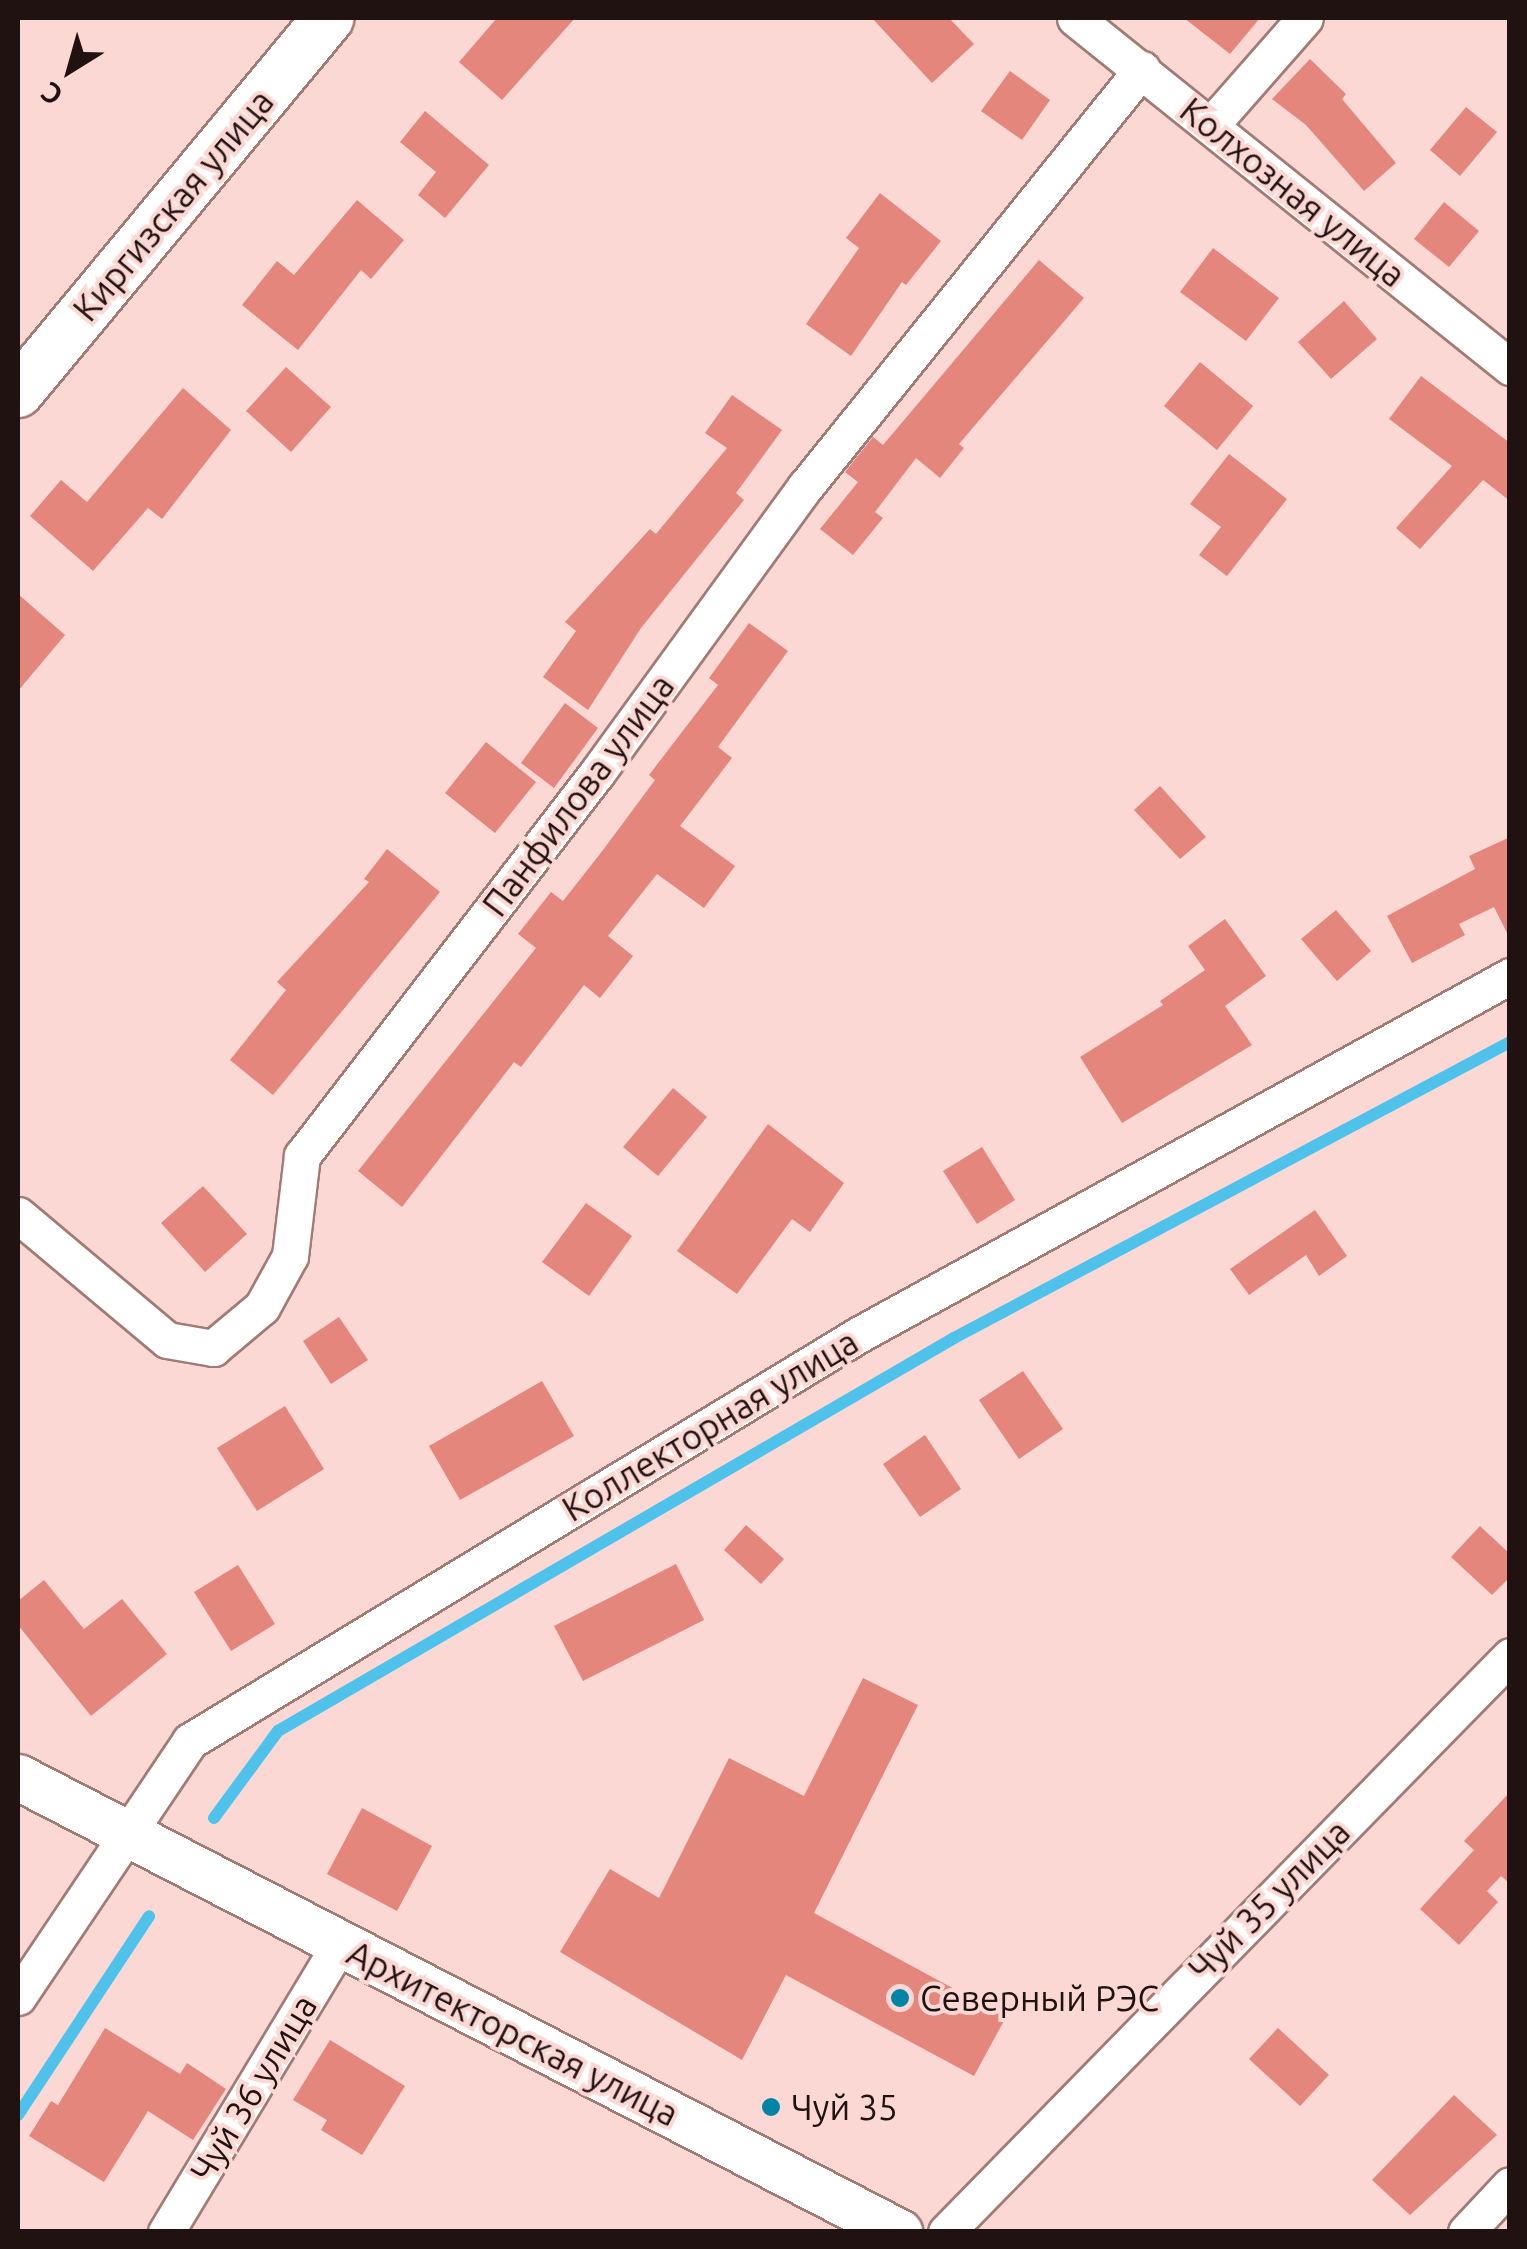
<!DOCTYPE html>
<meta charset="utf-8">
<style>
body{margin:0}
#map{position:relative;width:1527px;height:2249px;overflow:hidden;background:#fbd8d4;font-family:Ubuntu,sans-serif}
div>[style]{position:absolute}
.stream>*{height:12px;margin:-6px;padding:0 6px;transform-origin:6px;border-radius:6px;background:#4fc2eb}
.building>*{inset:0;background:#e4867b}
.roads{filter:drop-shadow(2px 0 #a17b76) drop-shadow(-2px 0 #a17b76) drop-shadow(0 2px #a17b76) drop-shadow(0 -2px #a17b76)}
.minor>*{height:35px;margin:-17.5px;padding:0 17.5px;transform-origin:17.5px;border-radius:17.5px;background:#fff}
.tertiary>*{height:45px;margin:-22.5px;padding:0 22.5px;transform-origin:22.5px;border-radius:22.5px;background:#fff}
.secondary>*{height:50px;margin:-25px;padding:0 25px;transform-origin:25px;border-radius:25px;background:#fff}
.dots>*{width:28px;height:28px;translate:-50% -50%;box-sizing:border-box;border:5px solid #fbd8d4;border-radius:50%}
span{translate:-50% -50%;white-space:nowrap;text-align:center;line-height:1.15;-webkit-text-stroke:8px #fbd8d4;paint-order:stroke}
.street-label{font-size:35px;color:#201210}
.poi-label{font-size:35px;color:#201210}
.left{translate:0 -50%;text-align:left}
.frame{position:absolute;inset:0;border:20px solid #201210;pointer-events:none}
.north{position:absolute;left:20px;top:20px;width:100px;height:100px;-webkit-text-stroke:8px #fbd8d4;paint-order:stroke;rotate:217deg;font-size:28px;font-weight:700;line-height:40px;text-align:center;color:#201210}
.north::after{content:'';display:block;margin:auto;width:35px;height:45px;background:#201210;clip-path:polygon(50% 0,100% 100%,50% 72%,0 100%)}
</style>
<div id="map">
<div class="stream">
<i style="left:214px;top:1818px;width:108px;rotate:-53.7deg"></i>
<i style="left:278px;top:1731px;width:782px;rotate:-30.17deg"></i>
<i style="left:954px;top:1338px;width:630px;rotate:-28.03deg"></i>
<i style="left:18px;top:2115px;width:238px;rotate:-56.6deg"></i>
</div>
<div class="building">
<i style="clip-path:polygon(497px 18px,575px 18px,502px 100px,459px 62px)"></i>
<i style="clip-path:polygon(872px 18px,949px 18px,974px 44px,932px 83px)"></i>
<i style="clip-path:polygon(1184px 18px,1260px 18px,1230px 54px)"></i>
<i style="clip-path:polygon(1310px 59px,1346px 94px,1342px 99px,1396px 163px,1364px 191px,1306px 125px,1272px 99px)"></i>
<i style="clip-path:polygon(1010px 71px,1050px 100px,1022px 140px,981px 111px)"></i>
<i style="clip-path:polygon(1466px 107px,1497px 132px,1460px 176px,1430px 150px)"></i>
<i style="clip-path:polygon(425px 111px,489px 165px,445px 218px,418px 195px,436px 172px,400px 142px)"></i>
<i style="clip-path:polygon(880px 193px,941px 241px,906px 285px,902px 282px,851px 356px,806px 324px,859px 248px,846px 238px)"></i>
<i style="clip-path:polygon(357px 200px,404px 240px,371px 279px,361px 270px,298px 350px,242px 305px,277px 261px,294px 275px)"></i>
<i style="clip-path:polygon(1444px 202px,1479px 231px,1449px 267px,1414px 239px)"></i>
<i style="clip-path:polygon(1213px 248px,1279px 298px,1246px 341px,1180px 292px)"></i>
<i style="clip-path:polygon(1039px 260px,1084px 298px,959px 444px,964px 448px,940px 478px,916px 458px,875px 512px,883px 518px,853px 555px,820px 529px,858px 482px,845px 472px,873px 437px,883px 445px)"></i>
<i style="clip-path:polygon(1344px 301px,1377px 339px,1331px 379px,1298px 342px)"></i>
<i style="clip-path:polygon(1200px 362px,1253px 406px,1217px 450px,1164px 406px)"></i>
<i style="clip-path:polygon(286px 367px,331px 407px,291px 452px,246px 411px)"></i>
<i style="clip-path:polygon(1421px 376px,1510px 443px,1510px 501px,1483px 480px,1420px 549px,1396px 528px,1452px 466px,1389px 419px)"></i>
<i style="clip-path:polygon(183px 388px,231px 430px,162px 519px,148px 508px,93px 571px,30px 516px,61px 480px,87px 502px)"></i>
<i style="clip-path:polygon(732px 395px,782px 430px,736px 493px,744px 500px,641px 628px,588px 710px,543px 677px,576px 631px,565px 622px,650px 529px,656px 534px,727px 448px,705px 433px)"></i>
<i style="clip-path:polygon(1229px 454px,1287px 499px,1227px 576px,1199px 555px,1221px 527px,1190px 504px)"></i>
<i style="clip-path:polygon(18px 594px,65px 635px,18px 691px)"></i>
<i style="clip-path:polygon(749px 623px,788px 651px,718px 747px,732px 758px,680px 826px,735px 866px,704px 908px,657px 874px,608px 936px,633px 956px,600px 998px,584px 985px,521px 1067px,514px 1062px,402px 1207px,358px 1171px,536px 948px,518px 934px,551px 892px,563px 901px,603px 850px,655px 780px,649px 775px,718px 685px,709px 678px)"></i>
<i style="clip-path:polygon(565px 703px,598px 728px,554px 788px,521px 763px)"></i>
<i style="clip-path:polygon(486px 742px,536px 782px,495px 833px,445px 793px)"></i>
<i style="clip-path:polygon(1160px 786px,1206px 837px,1180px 859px,1134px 810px)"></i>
<i style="clip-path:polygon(1510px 837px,1510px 939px,1494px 907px,1459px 924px,1465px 935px,1412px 963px,1387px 916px,1475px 869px,1469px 856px)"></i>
<i style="clip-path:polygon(387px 849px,440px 892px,273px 1095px,230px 1060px,286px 990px,277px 982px,369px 882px,364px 879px)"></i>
<i style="clip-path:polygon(1336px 910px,1371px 951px,1337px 981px,1301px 939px)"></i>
<i style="clip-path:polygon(1225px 919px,1266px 976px,1225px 1006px,1252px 1045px,1122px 1123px,1080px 1057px,1163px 1005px,1160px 1001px,1205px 970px,1188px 946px)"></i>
<i style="clip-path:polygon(673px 1088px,707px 1117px,658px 1176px,623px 1147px)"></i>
<i style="clip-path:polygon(768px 1124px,844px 1183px,810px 1232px,792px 1219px,737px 1294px,677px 1251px)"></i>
<i style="clip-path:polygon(982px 1147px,1015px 1200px,977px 1224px,943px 1171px)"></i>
<i style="clip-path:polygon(203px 1186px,247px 1234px,205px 1272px,161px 1223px)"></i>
<i style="clip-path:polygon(586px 1203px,632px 1236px,589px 1296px,542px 1262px)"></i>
<i style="clip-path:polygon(1315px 1210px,1347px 1256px,1319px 1276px,1306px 1255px,1249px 1295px,1230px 1269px)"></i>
<i style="clip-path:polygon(339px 1317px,368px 1360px,331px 1384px,303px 1341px)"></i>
<i style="clip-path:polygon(1023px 1371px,1063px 1429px,1019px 1459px,979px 1400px)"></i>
<i style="clip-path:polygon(542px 1381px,574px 1436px,460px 1500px,429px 1446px)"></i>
<i style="clip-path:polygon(285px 1406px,324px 1469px,257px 1511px,217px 1448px)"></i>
<i style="clip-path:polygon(925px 1435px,961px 1489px,920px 1517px,883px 1464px)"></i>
<i style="clip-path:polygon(746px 1525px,784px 1559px,761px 1584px,724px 1550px)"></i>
<i style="clip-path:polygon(1480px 1526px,1510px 1554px,1510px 1577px,1492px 1595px,1451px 1557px)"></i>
<i style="clip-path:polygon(676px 1564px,704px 1620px,583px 1681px,554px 1626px)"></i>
<i style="clip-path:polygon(238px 1565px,275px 1624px,231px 1651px,194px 1592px)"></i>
<i style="clip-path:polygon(44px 1580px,84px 1629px,122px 1599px,167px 1654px,91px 1716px,18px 1625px,18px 1601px)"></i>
<i style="clip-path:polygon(863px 1678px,918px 1705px,814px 1913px,1006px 2017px,974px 2076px,786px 1975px,742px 2060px,560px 1952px,610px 1869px,659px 1898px,729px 1758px,804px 1796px)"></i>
<i style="clip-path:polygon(1510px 1792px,1510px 1884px,1501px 1876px,1487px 1891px,1498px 1902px,1459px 1945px,1420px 1909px,1474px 1850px,1464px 1841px)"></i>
<i style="clip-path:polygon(362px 1808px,432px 1846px,397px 1911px,327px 1874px)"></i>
<i style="clip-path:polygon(105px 2028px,180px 2074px,187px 2063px,226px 2089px,193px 2140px,148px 2111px,104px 2182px,29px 2136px,51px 2101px,58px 2105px)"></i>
<i style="clip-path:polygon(1278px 2028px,1329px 2075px,1300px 2106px,1249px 2059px)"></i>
<i style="clip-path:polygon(330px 2040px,405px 2086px,362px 2155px,321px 2130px,327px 2120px,293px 2100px)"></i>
<i style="clip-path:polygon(1454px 2095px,1497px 2135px,1410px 2215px,1372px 2180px)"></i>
</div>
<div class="roads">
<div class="minor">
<i style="left:1075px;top:18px;width:558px;rotate:38.74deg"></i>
<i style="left:1211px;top:125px;width:142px;rotate:-48.7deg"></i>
<i style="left:18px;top:1215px;width:194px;rotate:40deg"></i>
<i style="left:167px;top:1340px;width:47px;rotate:9.9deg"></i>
<i style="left:213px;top:1348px;width:64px;rotate:-39.9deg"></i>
<i style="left:262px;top:1307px;width:58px;rotate:-61.2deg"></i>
<i style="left:290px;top:1256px;width:101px;rotate:-83.2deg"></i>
<i style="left:302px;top:1156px;width:483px;rotate:-52.4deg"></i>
<i style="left:597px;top:773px;width:354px;rotate:-54deg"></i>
<i style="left:805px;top:487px;width:537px;rotate:-51.12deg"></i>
<i style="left:18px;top:1997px;width:308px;rotate:-56.1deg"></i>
<i style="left:190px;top:1741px;width:784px;rotate:-31.28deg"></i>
<i style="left:860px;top:1334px;width:742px;rotate:-28.84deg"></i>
<i style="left:166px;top:2232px;width:336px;rotate:-58.9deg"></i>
<i style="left:946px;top:2232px;width:806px;rotate:-45.6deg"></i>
<i style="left:1466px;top:2232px;width:64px;rotate:-46.9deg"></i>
</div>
<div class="tertiary">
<i style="left:18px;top:1777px;width:992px;rotate:27.31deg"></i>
</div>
<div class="secondary">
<i style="left:18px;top:392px;width:486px;rotate:-50.3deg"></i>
</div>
</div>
<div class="dots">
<i style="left:900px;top:1998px;background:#0284a7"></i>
<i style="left:771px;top:2107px;background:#0284a7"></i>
</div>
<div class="street-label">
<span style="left:1293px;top:192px;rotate:39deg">Колхозная улица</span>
<span style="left:173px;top:205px;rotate:-50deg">Киргизская улица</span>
<span style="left:578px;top:795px;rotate:-53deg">Панфилова улица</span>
<span style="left:710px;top:1425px;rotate:-31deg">Коллекторная улица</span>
<span style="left:1269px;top:1900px;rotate:-45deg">Чуй 35 улица</span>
<span style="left:513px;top:2033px;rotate:27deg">Архитекторская улица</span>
<span style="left:253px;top:2088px;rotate:-59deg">Чуй 36 улица</span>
</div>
<div class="poi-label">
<span class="left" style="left:920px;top:1998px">Северный РЭС</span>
<span class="left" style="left:791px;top:2107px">Чуй 35</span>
</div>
<div class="frame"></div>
<div class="north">С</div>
</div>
